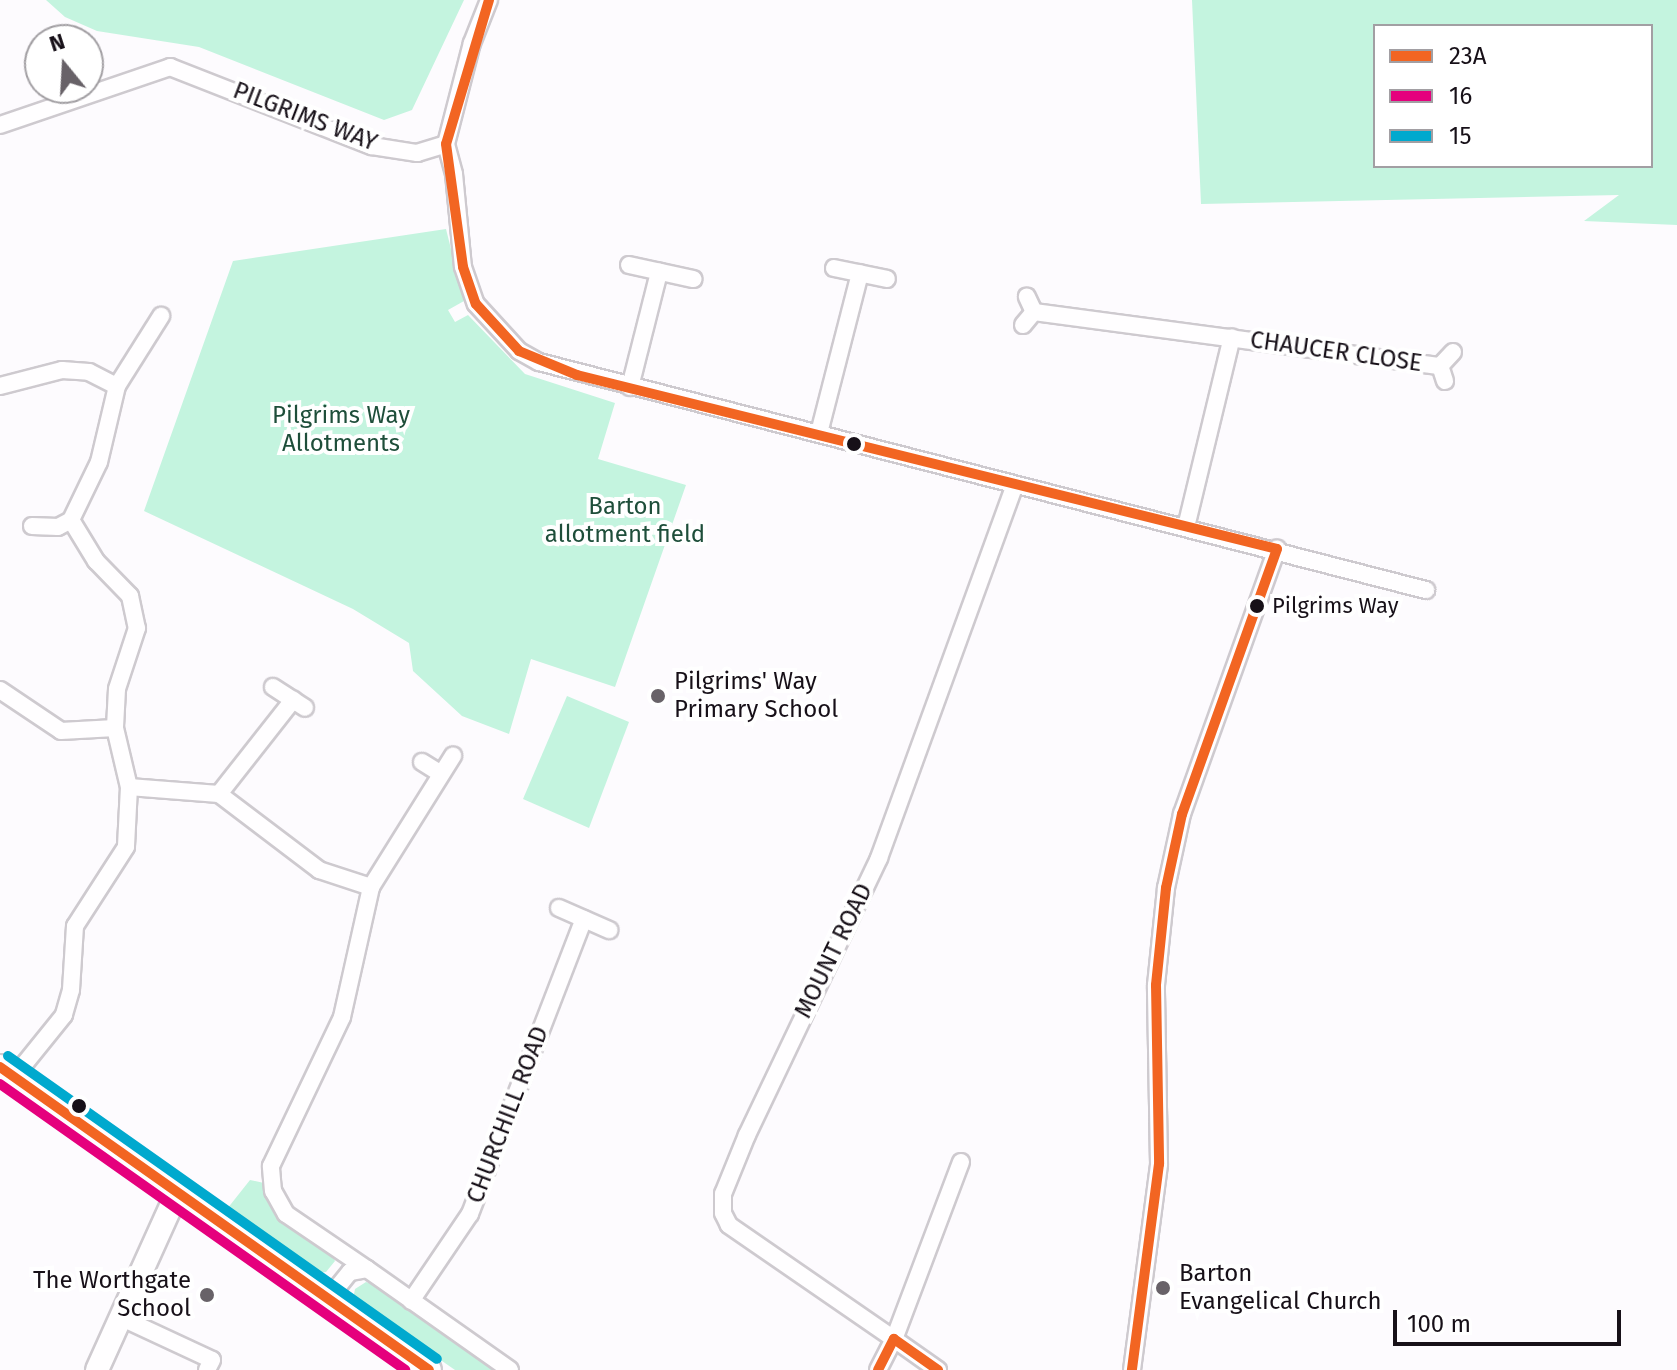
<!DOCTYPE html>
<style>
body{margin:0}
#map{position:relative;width:1677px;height:1370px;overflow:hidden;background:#fdfbfe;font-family:"Fira Sans",sans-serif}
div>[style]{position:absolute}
.green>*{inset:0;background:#c4f4df}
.roads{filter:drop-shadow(2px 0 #cecacf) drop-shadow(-2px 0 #cecacf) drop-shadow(0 2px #cecacf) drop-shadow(0 -2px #cecacf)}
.street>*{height:16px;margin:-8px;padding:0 8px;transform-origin:8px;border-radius:8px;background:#fffeff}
.secondary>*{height:22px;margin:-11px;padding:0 11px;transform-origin:11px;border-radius:11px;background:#fffeff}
.primary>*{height:24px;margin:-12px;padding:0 12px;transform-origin:12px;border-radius:12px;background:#fffeff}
.bus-1>*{height:10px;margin:-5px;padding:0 5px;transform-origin:5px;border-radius:5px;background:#f26522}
.bus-2>*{height:10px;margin:-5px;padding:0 5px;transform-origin:5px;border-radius:5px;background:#e5007d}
.bus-3>*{height:10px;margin:-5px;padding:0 5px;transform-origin:5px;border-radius:5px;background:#00a9ce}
.dots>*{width:22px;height:22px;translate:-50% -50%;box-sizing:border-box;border:4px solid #fff;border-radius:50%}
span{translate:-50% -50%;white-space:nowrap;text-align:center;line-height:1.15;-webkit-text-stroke:8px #fff;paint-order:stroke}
.bus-label{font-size:22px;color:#171018}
.left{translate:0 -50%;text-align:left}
.street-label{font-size:24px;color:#171018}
.park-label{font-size:24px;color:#1e4e3a}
.poi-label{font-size:24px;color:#171018}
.right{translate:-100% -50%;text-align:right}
.legend{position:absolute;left:1373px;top:24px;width:280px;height:144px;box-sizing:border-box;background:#fff;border:2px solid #a29fa3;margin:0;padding:10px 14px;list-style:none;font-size:24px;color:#171018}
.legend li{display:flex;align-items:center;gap:16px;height:40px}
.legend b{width:40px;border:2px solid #a29fa3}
.north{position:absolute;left:24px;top:24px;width:80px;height:80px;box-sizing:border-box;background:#fff;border:2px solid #a29fa3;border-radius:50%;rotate:342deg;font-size:22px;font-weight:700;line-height:32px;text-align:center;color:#171018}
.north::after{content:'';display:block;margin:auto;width:28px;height:36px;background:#686268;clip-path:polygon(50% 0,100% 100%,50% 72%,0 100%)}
.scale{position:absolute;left:1393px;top:1310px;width:228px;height:36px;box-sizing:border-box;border:4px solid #171018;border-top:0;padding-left:10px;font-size:24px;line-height:28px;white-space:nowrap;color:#171018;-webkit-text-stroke:6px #fff;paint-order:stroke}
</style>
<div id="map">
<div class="green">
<i style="clip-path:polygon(46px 0,464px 0,412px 110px,384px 120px,199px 47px,97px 31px,65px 17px)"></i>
<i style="clip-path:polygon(evenodd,1192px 0,1677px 0,1677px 225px,1584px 221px,1619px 195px,1201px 204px,1192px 0,1375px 26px,1651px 26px,1651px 166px,1375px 166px,1375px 26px)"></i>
<i style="clip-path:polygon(446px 229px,464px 301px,448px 310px,455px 322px,468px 315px,525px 374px,615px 403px,598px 459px,686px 485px,615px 687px,531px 659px,509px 734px,462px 716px,413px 671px,409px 643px,353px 609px,144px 511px,233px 261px)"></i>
<i style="clip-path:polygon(567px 696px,629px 722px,589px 828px,523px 799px)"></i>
<i style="clip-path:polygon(250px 1180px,264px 1183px,277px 1214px,332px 1255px,335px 1261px,326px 1272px,315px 1273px,227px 1209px)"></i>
<i style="clip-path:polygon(366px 1282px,374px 1285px,497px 1370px,455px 1370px,353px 1299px,355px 1289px)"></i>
</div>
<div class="roads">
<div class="street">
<i style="left:0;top:125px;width:180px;rotate:-18.8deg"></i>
<i style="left:170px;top:67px;width:217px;rotate:21.4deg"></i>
<i style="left:372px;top:146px;width:46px;rotate:8.8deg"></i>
<i style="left:417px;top:153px;width:30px;rotate:-17deg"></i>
<i style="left:446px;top:144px;width:31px;rotate:75deg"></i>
<i style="left:454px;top:174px;width:93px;rotate:84.5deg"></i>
<i style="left:463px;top:267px;width:39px;rotate:71deg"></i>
<i style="left:476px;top:304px;width:64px;rotate:47.5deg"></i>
<i style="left:519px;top:351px;width:23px;rotate:29deg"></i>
<i style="left:539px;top:362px;width:916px;rotate:14.42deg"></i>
<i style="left:446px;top:144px;width:104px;rotate:-75.6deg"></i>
<i style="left:472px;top:43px;width:46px;rotate:-68.4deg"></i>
<i style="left:629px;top:265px;width:66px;rotate:12.3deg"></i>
<i style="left:834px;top:268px;width:54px;rotate:11.7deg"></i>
<i style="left:1034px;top:312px;width:410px;rotate:7.6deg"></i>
<i style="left:1023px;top:325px;width:17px;rotate:-50deg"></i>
<i style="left:1034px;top:312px;width:17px;rotate:-115deg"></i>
<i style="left:1445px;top:381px;width:16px;rotate:-108deg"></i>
<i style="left:1440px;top:366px;width:19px;rotate:-47deg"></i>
<i style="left:0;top:386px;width:64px;rotate:-14.5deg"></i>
<i style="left:62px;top:370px;width:27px;rotate:4deg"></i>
<i style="left:89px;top:372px;width:31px;rotate:27deg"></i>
<i style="left:117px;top:386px;width:78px;rotate:103.3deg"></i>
<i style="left:99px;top:462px;width:64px;rotate:115.8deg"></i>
<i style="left:71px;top:520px;width:48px;rotate:58.6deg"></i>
<i style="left:96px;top:561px;width:49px;rotate:45.8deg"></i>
<i style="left:130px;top:596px;width:33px;rotate:78deg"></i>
<i style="left:137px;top:628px;width:64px;rotate:108.2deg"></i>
<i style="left:117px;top:689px;width:39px;rotate:93deg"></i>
<i style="left:115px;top:728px;width:61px;rotate:76.7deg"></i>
<i style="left:129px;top:787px;width:60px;rotate:92.9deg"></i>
<i style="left:126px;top:847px;width:94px;rotate:122.8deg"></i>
<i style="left:75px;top:926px;width:64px;rotate:93.6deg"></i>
<i style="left:71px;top:990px;width:26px;rotate:106deg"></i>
<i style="left:64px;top:1015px;width:80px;rotate:128.9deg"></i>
<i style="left:117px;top:386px;width:83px;rotate:-57.8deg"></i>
<i style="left:630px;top:387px;width:119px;rotate:-75.8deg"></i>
<i style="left:819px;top:433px;width:165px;rotate:-75.6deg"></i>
<i style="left:32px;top:526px;width:26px;rotate:2deg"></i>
<i style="left:58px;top:527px;width:15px;rotate:-28deg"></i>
<i style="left:1186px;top:527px;width:195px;rotate:-76.4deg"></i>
<i style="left:273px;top:687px;width:38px;rotate:33deg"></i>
<i style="left:0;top:690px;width:73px;rotate:33.9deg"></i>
<i style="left:61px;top:731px;width:54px;rotate:-3.2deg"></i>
<i style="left:422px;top:762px;width:22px;rotate:32deg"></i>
<i style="left:129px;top:787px;width:90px;rotate:4.4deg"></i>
<i style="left:219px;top:794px;width:126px;rotate:37.2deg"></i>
<i style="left:319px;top:870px;width:55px;rotate:18.1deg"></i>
<i style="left:219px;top:794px;width:120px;rotate:-51.8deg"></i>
<i style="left:559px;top:908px;width:55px;rotate:23.7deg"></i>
<i style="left:961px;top:1162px;width:189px;rotate:110.7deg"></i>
<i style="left:894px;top:1339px;width:201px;rotate:-145.4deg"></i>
<i style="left:729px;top:1225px;width:13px;rotate:-117deg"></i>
<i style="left:723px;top:1213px;width:19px;rotate:-90deg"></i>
<i style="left:723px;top:1194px;width:64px;rotate:-67.9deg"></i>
<i style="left:747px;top:1135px;width:307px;rotate:-64.5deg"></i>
<i style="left:879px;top:858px;width:397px;rotate:-70deg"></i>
<i style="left:367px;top:1269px;width:98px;rotate:-145.8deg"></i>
<i style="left:286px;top:1214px;width:26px;rotate:-119deg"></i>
<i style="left:273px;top:1191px;width:25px;rotate:-95deg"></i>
<i style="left:271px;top:1166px;width:165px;rotate:-64.5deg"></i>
<i style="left:342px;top:1017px;width:133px;rotate:-77.4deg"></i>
<i style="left:371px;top:887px;width:155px;rotate:-58deg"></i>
<i style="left:328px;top:1299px;width:35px;rotate:-51deg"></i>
<i style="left:350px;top:1272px;width:17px;rotate:-10deg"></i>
<i style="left:367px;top:1269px;width:175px;rotate:35.2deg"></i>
<i style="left:411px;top:1301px;width:105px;rotate:-55.9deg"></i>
<i style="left:470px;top:1214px;width:316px;rotate:-68.9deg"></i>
<i style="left:122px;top:1318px;width:99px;rotate:25deg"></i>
<i style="left:212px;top:1360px;width:11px;rotate:117deg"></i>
<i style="left:878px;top:1370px;width:35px;rotate:-63deg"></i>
<i style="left:894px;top:1339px;width:54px;rotate:35.2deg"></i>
<i style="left:1132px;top:1370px;width:208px;rotate:-82.5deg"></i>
<i style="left:1159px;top:1164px;width:179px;rotate:-91deg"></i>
<i style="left:1156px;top:985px;width:98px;rotate:-84.1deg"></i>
<i style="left:1166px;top:888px;width:76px;rotate:-77.8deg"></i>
<i style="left:1182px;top:814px;width:282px;rotate:-70.3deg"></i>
</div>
<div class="secondary">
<i style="left:97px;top:1370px;width:194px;rotate:-65.7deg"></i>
</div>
<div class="primary">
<i style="left:0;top:1067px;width:525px;rotate:35.23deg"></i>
</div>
</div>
<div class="bus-1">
<i style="left:489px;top:0;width:150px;rotate:106.6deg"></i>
<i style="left:446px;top:144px;width:124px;rotate:82.1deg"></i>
<i style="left:463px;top:267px;width:39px;rotate:71deg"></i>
<i style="left:476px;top:304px;width:64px;rotate:47.5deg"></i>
<i style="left:519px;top:351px;width:63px;rotate:22.5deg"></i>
<i style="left:577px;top:375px;width:721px;rotate:13.96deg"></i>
<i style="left:1277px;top:549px;width:282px;rotate:109.7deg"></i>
<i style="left:1182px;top:814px;width:76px;rotate:102.2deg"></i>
<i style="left:1166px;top:888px;width:98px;rotate:95.9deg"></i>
<i style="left:1156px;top:985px;width:179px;rotate:89deg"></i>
<i style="left:1159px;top:1164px;width:208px;rotate:97.5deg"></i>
<i style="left:0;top:1067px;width:525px;rotate:35.23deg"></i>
<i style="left:878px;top:1370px;width:35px;rotate:-63deg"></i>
<i style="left:894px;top:1339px;width:54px;rotate:35.2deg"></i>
</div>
<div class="bus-2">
<i style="left:0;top:1084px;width:496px;rotate:35.2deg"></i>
</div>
<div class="bus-3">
<i style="left:8px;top:1056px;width:525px;rotate:35.23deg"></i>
</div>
<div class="dots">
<i style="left:854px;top:444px;background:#171018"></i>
<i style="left:1257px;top:606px;background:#171018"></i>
<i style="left:658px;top:696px;background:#686268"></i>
<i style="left:79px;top:1106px;background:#171018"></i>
<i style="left:1163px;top:1288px;background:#686268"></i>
<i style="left:207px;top:1295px;background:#686268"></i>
</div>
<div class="bus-label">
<span class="left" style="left:1272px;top:606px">Pilgrims Way</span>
</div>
<div class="street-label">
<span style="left:305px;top:117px;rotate:21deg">PILGRIMS WAY</span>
<span style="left:1336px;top:352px;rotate:8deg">CHAUCER CLOSE</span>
<span style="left:834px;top:951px;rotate:-64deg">MOUNT ROAD</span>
<span style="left:508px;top:1115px;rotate:-69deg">CHURCHILL ROAD</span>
</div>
<div class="park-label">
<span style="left:341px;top:430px">Pilgrims Way<br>Allotments</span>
<span style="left:625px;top:521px">Barton<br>allotment field</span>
</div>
<div class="poi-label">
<span class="left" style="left:674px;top:696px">Pilgrims' Way<br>Primary School</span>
<span class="left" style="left:1179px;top:1288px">Barton<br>Evangelical Church</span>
<span class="right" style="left:191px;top:1295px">The Worthgate<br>School</span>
</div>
<ul class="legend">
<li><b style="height:10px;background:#f26522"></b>23A</li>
<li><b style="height:10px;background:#e5007d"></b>16</li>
<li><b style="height:10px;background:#00a9ce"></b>15</li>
</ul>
<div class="north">N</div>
<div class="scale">100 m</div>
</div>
